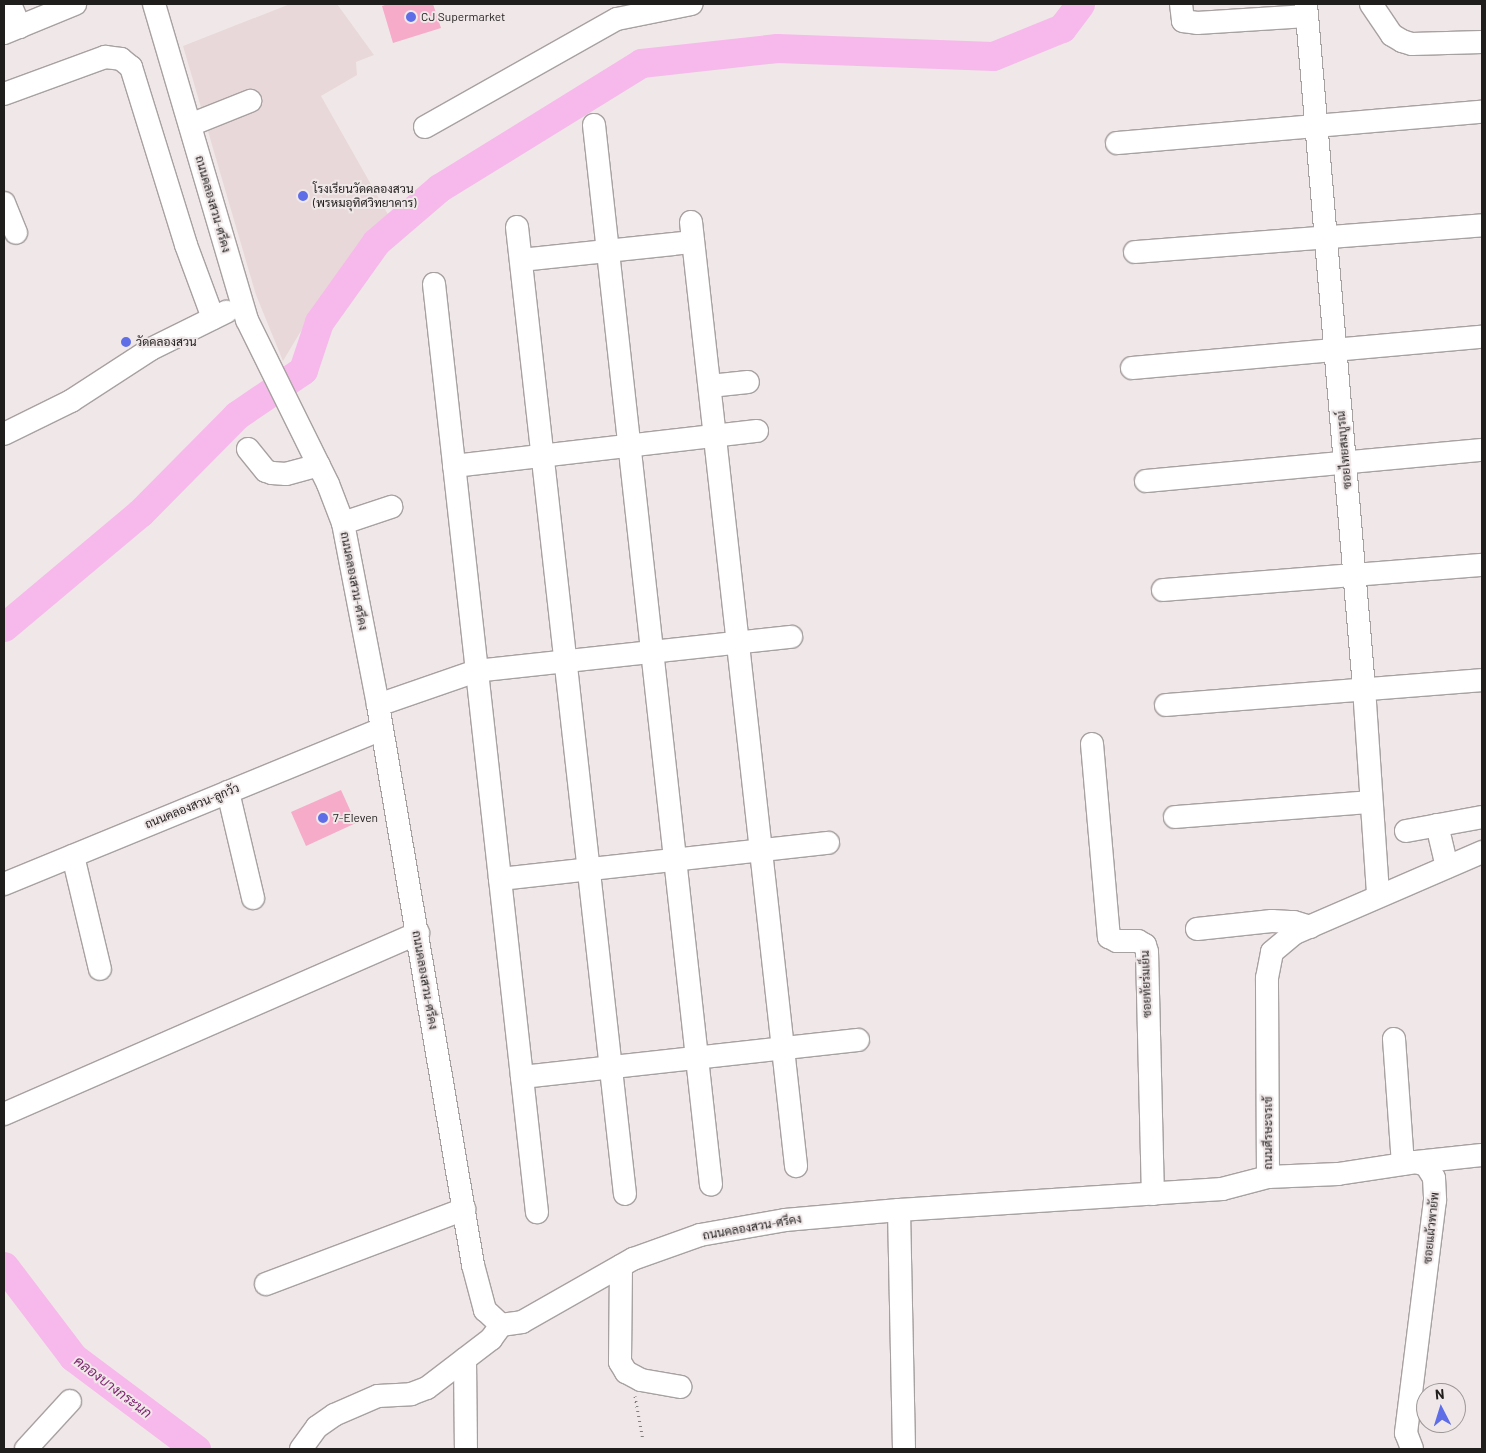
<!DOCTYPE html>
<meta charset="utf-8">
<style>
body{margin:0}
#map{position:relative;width:1486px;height:1453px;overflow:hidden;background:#f0e8e8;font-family:Barlow,Sarabun,sans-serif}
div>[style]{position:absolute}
.built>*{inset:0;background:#e9d8d9}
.river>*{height:29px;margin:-14.5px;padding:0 14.5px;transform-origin:14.5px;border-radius:14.5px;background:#f7b9eb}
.building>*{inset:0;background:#f6abc9}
.path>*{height:3px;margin-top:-1.5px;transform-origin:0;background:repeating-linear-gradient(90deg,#837e7e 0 1px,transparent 0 5px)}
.roads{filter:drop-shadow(1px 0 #a8a1a1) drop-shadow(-1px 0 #a8a1a1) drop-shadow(0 1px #a8a1a1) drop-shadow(0 -1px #a8a1a1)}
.minor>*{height:22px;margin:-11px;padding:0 11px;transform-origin:11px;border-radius:11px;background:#fff}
.dots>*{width:14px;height:14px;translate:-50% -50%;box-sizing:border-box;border:2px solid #f0e8e8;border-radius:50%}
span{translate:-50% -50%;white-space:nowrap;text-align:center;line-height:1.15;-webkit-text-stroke:4px #f0e8e8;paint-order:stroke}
.poi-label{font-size:12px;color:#201d1d}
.left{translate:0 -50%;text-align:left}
.street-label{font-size:12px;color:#201d1d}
.water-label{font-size:14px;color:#7f2873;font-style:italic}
.frame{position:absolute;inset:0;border:5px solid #201d1d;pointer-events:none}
.north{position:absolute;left:1416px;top:1383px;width:50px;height:50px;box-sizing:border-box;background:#f0e8e8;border:1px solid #9d9797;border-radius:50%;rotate:355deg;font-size:14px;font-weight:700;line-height:20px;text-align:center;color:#201d1d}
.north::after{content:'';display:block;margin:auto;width:18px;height:22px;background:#5f6ee6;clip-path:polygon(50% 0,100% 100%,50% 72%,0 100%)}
</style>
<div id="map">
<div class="built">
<i style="clip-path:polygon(290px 4px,337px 4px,374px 55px,356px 62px,357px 75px,321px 96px,390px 218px,379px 235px,322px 296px,283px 361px,256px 295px,183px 46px)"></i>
</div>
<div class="river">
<i style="left:4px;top:627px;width:177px;rotate:-40deg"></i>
<i style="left:140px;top:513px;width:138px;rotate:-45.3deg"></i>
<i style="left:237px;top:415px;width:80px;rotate:-34.3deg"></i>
<i style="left:303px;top:370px;width:51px;rotate:-71.6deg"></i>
<i style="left:319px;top:322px;width:98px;rotate:-54.5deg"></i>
<i style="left:376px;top:242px;width:83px;rotate:-40.6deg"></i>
<i style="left:439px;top:188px;width:238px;rotate:-31.7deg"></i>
<i style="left:641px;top:63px;width:137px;rotate:-6.3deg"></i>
<i style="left:777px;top:48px;width:216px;rotate:2.1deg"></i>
<i style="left:993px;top:56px;width:74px;rotate:-22.1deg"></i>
<i style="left:1062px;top:28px;width:30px;rotate:-53deg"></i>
<i style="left:4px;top:1266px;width:114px;rotate:52.8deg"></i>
<i style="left:73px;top:1357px;width:154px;rotate:36.8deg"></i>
</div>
<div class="building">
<i style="clip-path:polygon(388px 4px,433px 4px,441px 28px,393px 43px,382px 6px)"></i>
<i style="clip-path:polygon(341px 790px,356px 823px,306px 846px,291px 812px)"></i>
</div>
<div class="path">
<i style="left:635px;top:1396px;width:45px;rotate:79.7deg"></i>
</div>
<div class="roads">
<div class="minor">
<i style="left:10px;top:4px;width:25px;rotate:67deg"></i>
<i style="left:154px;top:4px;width:329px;rotate:73.6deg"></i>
<i style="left:247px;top:320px;width:183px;rotate:63.7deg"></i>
<i style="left:328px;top:484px;width:42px;rotate:69deg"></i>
<i style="left:343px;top:523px;width:185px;rotate:79.1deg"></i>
<i style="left:378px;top:705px;width:568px;rotate:80.37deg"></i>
<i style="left:473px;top:1265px;width:47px;rotate:75.1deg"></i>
<i style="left:485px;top:1310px;width:22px;rotate:43deg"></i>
<i style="left:501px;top:1325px;width:21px;rotate:-8deg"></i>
<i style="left:522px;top:1322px;width:128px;rotate:-29.6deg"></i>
<i style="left:633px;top:1259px;width:71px;rotate:-19.7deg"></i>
<i style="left:700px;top:1235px;width:86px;rotate:-10deg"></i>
<i style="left:785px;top:1220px;width:114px;rotate:-5deg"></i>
<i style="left:899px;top:1210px;width:239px;rotate:88.8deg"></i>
<i style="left:1181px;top:4px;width:17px;rotate:83deg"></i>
<i style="left:1183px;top:21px;width:14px;rotate:8deg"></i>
<i style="left:1197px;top:23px;width:110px;rotate:-3.6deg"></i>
<i style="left:1306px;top:4px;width:686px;rotate:85.15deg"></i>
<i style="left:1364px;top:688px;width:208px;rotate:86.1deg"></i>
<i style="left:1371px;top:4px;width:37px;rotate:56deg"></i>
<i style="left:1392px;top:35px;width:12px;rotate:31deg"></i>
<i style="left:1402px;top:41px;width:10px;rotate:17deg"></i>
<i style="left:1412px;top:44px;width:70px;rotate:-1.6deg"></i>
<i style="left:4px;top:33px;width:77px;rotate:-22.2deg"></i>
<i style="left:4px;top:94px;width:108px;rotate:-20.1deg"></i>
<i style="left:105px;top:57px;width:16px;rotate:7deg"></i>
<i style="left:121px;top:59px;width:13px;rotate:39deg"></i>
<i style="left:131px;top:67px;width:186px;rotate:72.8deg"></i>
<i style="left:186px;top:245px;width:78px;rotate:69.7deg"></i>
<i style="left:190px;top:125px;width:65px;rotate:-21.8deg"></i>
<i style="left:594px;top:125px;width:1066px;rotate:83.7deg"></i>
<i style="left:425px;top:127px;width:220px;rotate:-29.4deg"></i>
<i style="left:617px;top:19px;width:76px;rotate:-11.5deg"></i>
<i style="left:1117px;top:143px;width:366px;rotate:-4.9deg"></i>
<i style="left:4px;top:203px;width:32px;rotate:68deg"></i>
<i style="left:691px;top:222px;width:950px;rotate:83.65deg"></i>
<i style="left:517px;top:227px;width:973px;rotate:83.63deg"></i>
<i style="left:1135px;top:252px;width:348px;rotate:-4.4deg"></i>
<i style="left:521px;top:260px;width:173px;rotate:-6deg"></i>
<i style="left:434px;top:284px;width:934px;rotate:83.67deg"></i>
<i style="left:1132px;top:368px;width:351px;rotate:-5.1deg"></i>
<i style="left:710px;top:386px;width:38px;rotate:-6deg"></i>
<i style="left:4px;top:434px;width:75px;rotate:-26.2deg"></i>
<i style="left:71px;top:401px;width:95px;rotate:-33deg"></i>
<i style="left:151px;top:349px;width:84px;rotate:-26.3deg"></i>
<i style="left:248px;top:449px;width:28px;rotate:51deg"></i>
<i style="left:266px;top:471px;width:6px;rotate:18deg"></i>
<i style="left:272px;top:473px;width:14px;rotate:4deg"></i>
<i style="left:286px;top:474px;width:34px;rotate:-15deg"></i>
<i style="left:454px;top:466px;width:305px;rotate:-6.6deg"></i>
<i style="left:1146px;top:481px;width:337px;rotate:-5.3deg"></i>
<i style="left:343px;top:523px;width:51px;rotate:-18.4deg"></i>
<i style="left:1163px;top:590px;width:320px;rotate:-4.5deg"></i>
<i style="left:378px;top:705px;width:104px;rotate:-19.1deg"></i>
<i style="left:476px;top:671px;width:317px;rotate:-6.2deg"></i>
<i style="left:1166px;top:705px;width:317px;rotate:-4.5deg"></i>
<i style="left:1092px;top:744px;width:194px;rotate:85deg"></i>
<i style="left:1109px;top:937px;width:9px;rotate:27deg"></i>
<i style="left:1117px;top:941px;width:21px"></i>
<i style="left:1138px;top:941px;width:8px;rotate:30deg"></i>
<i style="left:1145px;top:945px;width:7px;rotate:74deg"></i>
<i style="left:1147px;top:952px;width:242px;rotate:88.6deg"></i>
<i style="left:228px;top:792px;width:109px;rotate:76.7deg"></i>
<i style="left:1175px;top:817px;width:196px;rotate:-4.4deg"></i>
<i style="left:1437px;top:825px;width:43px;rotate:76.6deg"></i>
<i style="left:1406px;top:831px;width:77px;rotate:-10.4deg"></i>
<i style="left:73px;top:856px;width:116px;rotate:76.6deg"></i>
<i style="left:500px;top:879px;width:330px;rotate:-6.3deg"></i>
<i style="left:4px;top:884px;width:408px;rotate:-22.3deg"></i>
<i style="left:1197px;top:929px;width:75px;rotate:-6.1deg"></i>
<i style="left:1272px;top:921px;width:22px;rotate:3deg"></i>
<i style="left:1294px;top:922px;width:17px;rotate:17deg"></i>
<i style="left:1394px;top:1039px;width:125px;rotate:85.9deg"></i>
<i style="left:522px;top:1077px;width:338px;rotate:-6.3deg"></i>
<i style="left:4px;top:1114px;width:452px;rotate:-23.6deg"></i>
<i style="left:1416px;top:1162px;width:66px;rotate:-6.1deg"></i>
<i style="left:1268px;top:1177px;width:70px;rotate:-2.5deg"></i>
<i style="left:1338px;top:1174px;width:79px;rotate:-8.7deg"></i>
<i style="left:1416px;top:1162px;width:10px;rotate:17deg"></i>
<i style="left:1426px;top:1165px;width:15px;rotate:58deg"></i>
<i style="left:1434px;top:1178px;width:22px;rotate:87deg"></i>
<i style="left:1435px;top:1200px;width:235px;rotate:97.1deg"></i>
<i style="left:1406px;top:1433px;width:17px;rotate:69deg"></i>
<i style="left:899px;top:1210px;width:324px;rotate:-3.7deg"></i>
<i style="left:1222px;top:1189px;width:48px;rotate:-14.6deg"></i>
<i style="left:1268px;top:1177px;width:199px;rotate:-90.3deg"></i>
<i style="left:1267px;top:978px;width:26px;rotate:-79deg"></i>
<i style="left:1272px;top:952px;width:30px;rotate:-40deg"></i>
<i style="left:1295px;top:933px;width:204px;rotate:-23.4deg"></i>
<i style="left:621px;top:1266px;width:96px;rotate:90.6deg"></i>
<i style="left:620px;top:1362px;width:12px;rotate:59deg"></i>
<i style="left:626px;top:1372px;width:17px;rotate:28deg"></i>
<i style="left:641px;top:1380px;width:40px;rotate:10deg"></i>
<i style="left:266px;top:1284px;width:212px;rotate:-20.7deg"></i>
<i style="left:465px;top:1359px;width:90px;rotate:89.4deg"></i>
<i style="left:26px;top:1449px;width:65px;rotate:-47.5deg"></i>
<i style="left:301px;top:1449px;width:27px;rotate:-54deg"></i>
<i style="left:317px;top:1427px;width:21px;rotate:-35deg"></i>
<i style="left:334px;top:1415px;width:48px;rotate:-23.4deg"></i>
<i style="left:378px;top:1396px;width:33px;rotate:-3deg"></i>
<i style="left:411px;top:1394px;width:17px;rotate:-21deg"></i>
<i style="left:427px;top:1388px;width:81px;rotate:-37.4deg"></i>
<i style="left:491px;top:1339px;width:17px;rotate:-54deg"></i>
</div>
</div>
<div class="dots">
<i style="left:411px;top:17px;background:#5f6ee6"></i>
<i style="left:303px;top:196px;background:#5f6ee6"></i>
<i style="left:126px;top:342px;background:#5f6ee6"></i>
<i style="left:323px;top:818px;background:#5f6ee6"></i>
</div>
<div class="poi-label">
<span class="left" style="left:421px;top:17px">CJ Supermarket</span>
<span class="left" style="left:313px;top:196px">โรงเรียนวัดคลองสวน<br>(พรหมอุทิศวิทยาคาร)</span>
<span class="left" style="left:136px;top:342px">วัดคลองสวน</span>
<span class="left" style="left:333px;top:818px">7-Eleven</span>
</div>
<div class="street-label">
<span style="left:213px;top:204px;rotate:74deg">ถนนคลองสวน-ศรีคง</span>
<span style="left:1344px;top:450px;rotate:-95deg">ซอยไทยสมบูรณ์</span>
<span style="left:354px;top:581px;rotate:79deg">ถนนคลองสวน-ศรีคง</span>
<span style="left:192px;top:806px;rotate:-22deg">ถนนคลองสวน-ลูกวัว</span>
<span style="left:425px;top:980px;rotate:80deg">ถนนคลองสวน-ศรีคง</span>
<span style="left:1146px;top:984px;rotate:-92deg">ซอยทัยร่มเย็น</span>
<span style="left:1268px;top:1133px;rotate:-90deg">ถนนศีรษะจรเข้</span>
<span style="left:752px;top:1227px;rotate:-10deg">ถนนคลองสวน-ศรีคง</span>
<span style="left:1431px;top:1228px;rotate:-84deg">ซอยแผ้วพายัพ</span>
</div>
<div class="water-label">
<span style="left:113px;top:1387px;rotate:37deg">คลองบางกระนก</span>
</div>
<div class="frame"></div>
<div class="north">N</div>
</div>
